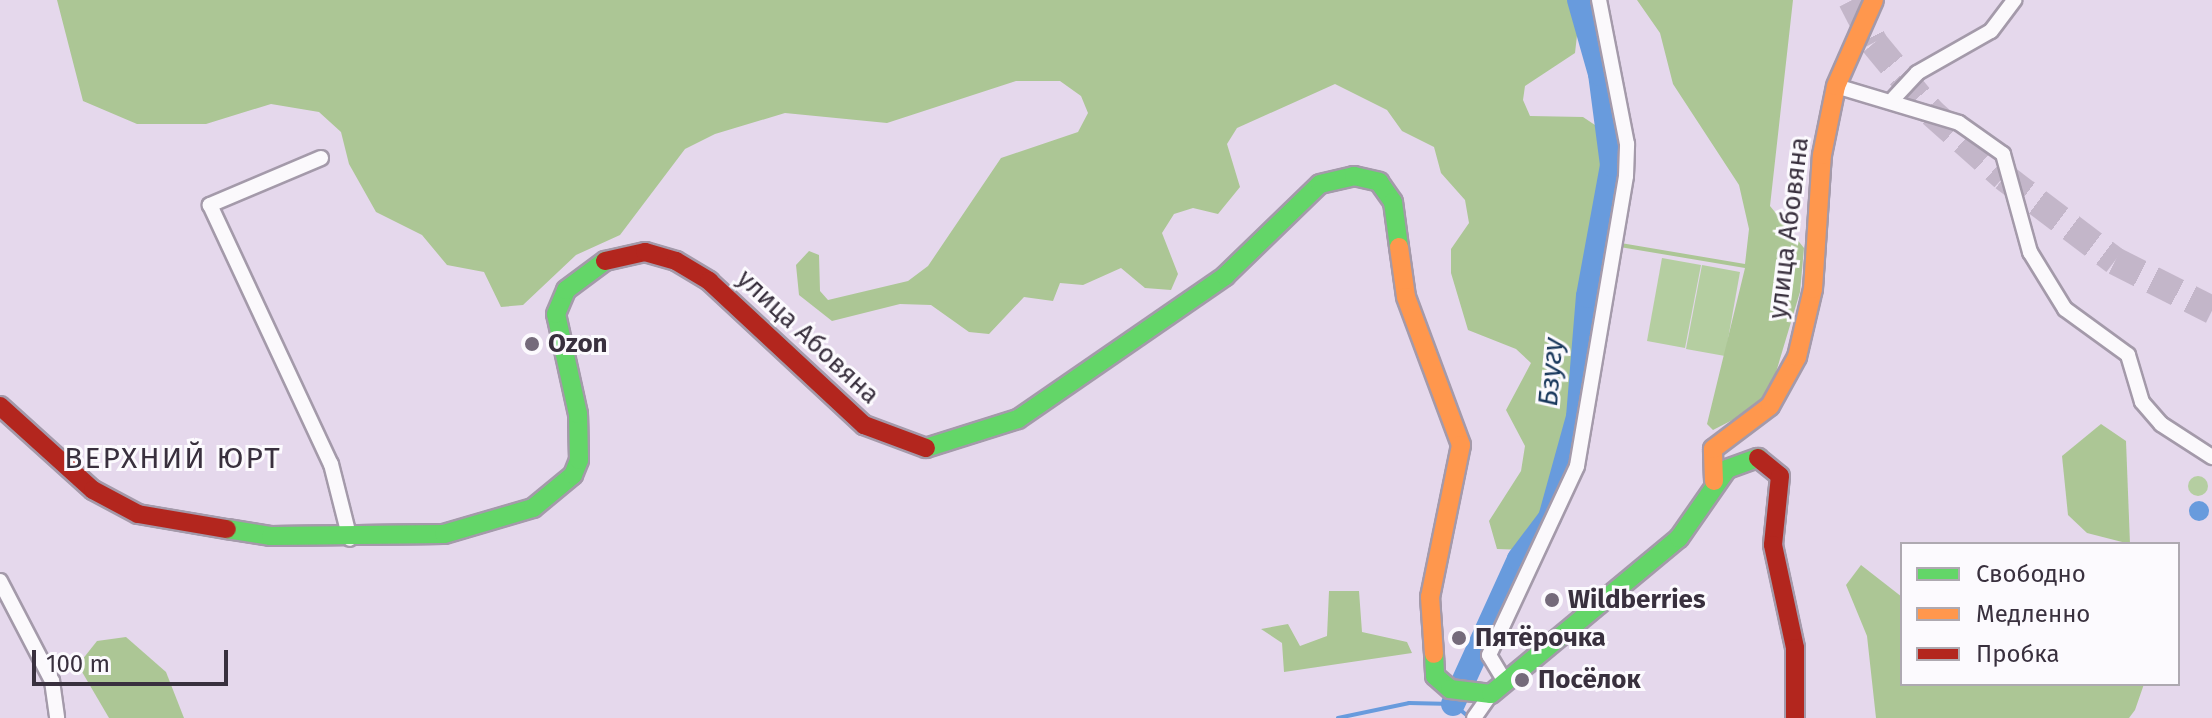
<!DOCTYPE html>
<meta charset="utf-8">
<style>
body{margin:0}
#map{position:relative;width:2212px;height:718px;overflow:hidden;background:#e5d8ec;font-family:"Fira Sans",sans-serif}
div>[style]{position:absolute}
.green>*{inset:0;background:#b5cea1}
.round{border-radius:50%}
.forest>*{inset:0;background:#acc695}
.water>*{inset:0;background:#689bdd}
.stream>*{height:4px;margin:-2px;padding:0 2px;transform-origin:2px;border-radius:2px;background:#689bdd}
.river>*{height:24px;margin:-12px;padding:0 12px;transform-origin:12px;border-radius:12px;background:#689bdd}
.highway-tunnel>*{height:28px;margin-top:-14px;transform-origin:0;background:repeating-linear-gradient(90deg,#c3b6c9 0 28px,transparent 0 42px)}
.roads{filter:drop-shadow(2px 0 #a49aaa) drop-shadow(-2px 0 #a49aaa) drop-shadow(0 2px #a49aaa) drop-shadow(0 -2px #a49aaa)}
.street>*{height:14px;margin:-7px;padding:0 7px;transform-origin:7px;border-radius:7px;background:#fbf9fc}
.fast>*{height:18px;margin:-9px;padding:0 9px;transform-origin:9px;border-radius:9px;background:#63d668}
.slow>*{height:18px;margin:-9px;padding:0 9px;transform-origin:9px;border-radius:9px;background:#ff974d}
.jam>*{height:18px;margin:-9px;padding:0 9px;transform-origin:9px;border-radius:9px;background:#b3261e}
.dots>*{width:22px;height:22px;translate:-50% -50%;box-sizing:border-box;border:4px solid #fcfafe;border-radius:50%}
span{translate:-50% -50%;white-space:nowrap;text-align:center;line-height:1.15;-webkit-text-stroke:6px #fcfafe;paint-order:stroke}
.street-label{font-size:26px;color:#39303e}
.poi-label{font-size:26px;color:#39303e;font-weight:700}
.left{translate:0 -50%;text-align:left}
.water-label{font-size:28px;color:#19385c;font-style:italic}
.quarter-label{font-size:30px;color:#39303e;letter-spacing:2px}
.legend{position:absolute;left:1900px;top:542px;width:280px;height:144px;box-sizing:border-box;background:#fcfafe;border:2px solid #aea9b1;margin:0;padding:10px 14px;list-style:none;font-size:24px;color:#39303e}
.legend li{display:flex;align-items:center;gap:16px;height:40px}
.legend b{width:40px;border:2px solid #aea9b1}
.scale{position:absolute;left:32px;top:650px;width:196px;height:36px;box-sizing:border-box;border:4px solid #39303e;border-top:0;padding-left:10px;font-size:24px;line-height:28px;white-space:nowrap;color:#39303e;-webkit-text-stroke:6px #fcfafe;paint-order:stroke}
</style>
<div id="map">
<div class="green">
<i style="clip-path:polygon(1662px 258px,1701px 265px,1685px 348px,1647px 341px)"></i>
<i style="clip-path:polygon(1702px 265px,1740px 272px,1725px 356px,1686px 349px)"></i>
<i class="round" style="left:2188px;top:476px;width:20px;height:20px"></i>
</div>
<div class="forest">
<i style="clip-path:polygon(57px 0,1581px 0,1575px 53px,1525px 86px,1523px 100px,1530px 116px,1583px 117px,1601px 129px,1609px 157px,1603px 240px,1745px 264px,1749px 229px,1739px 185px,1673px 84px,1660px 33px,1637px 0,1793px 0,1770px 206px,1804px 248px,1800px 292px,1771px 389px,1752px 410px,1713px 430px,1707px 424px,1745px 268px,1602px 244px,1575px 455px,1555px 511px,1530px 550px,1497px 549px,1489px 521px,1521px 471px,1525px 446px,1506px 410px,1531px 363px,1516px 349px,1468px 330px,1451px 273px,1451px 249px,1469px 223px,1465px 200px,1441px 173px,1434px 147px,1402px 131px,1387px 110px,1335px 84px,1237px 128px,1227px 144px,1240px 187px,1218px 214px,1193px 208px,1174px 214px,1162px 233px,1178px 274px,1171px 290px,1145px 288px,1121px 268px,1083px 285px,1060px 283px,1053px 301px,1024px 297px,989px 334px,969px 332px,931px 305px,900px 304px,832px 321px,799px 295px,796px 265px,809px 251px,819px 255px,820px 291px,828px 300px,908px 281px,928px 266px,1001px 158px,1078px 132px,1088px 113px,1081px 96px,1060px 81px,1016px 81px,887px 123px,785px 113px,715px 134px,685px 149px,620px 235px,576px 255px,523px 305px,501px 307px,484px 272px,447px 265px,422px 235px,376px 212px,349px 164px,341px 132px,319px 112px,271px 104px,206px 124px,137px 124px,83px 101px)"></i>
<i style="clip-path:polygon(2101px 424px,2126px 441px,2130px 544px,2087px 533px,2068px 515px,2062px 456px)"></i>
<i style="clip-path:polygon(1861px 565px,1902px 597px,1902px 684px,2144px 684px,2135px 710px,2129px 718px,1876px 718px,1867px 636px,1846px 585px)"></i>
<i style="clip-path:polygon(1329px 591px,1359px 591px,1362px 632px,1407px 642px,1412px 653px,1284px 672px,1282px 643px,1261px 629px,1288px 624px,1300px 646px,1327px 636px)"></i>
<i style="clip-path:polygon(126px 637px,166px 672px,184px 718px,109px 718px,78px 665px,97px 641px)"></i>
</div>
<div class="water">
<i class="round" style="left:2189px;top:501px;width:20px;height:20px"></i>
</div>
<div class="stream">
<i style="left:1338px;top:718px;width:73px;rotate:-11.9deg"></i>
<i style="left:1409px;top:703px;width:44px;rotate:1.3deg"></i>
<i style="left:1453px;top:704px;width:21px;rotate:39deg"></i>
</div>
<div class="river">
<i style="left:1453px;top:704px;width:159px;rotate:-65.5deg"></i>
<i style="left:1519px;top:559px;width:51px;rotate:-52.9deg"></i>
<i style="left:1550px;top:518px;width:105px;rotate:-74.5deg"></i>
<i style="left:1578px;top:417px;width:121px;rotate:-85.3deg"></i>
<i style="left:1588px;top:296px;width:133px;rotate:-79.6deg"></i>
<i style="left:1612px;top:165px;width:92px;rotate:-97.5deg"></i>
<i style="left:1600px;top:74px;width:77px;rotate:-105.8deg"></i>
</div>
<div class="highway-tunnel">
<i style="left:1852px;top:0;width:48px;rotate:62.9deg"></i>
<i style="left:1874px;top:43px;width:91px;rotate:50.4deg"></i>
<i style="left:1932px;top:113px;width:96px;rotate:41.6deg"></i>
<i style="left:2004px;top:177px;width:139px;rotate:37.1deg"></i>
<i style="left:2115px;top:261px;width:109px;rotate:26.8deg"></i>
</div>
<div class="roads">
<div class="street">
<i style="left:1836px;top:86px;width:128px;rotate:16.7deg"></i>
<i style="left:1959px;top:123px;width:54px;rotate:35.2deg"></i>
<i style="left:2003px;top:154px;width:102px;rotate:74.6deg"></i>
<i style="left:2030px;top:252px;width:67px;rotate:58.4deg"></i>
<i style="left:2065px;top:309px;width:78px;rotate:36.1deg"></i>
<i style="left:2128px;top:355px;width:49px;rotate:73.4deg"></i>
<i style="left:2142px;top:402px;width:29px;rotate:49deg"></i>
<i style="left:2161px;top:424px;width:61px;rotate:32.9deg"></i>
<i style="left:1894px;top:98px;width:34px;rotate:-47deg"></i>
<i style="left:1917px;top:73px;width:85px;rotate:-29.6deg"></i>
<i style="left:1991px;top:31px;width:39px;rotate:-53deg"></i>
<i style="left:321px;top:158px;width:121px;rotate:157.1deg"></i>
<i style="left:210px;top:205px;width:286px;rotate:65deg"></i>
<i style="left:331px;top:464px;width:77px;rotate:75.8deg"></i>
<i style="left:0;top:581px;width:113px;rotate:62.5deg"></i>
<i style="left:52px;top:681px;width:37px;rotate:82deg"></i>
<i style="left:1504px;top:680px;width:29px;rotate:-121deg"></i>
<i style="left:1489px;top:655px;width:208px;rotate:-65deg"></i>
<i style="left:1577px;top:466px;width:294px;rotate:-80.4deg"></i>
<i style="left:1626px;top:176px;width:32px;rotate:-88deg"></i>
<i style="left:1627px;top:144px;width:147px;rotate:-101deg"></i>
<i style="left:1474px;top:718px;width:29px;rotate:-55deg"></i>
</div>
<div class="fast">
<i style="left:926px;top:448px;width:96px;rotate:-17.5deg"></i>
<i style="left:1018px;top:419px;width:252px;rotate:-34.6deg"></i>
<i style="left:1225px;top:276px;width:132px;rotate:-44.1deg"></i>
<i style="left:1320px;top:184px;width:35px;rotate:-13deg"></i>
<i style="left:1354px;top:176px;width:26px;rotate:13deg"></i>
<i style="left:1379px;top:182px;width:24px;rotate:55deg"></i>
<i style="left:1393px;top:202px;width:45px;rotate:82.4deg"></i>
<i style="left:227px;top:529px;width:45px;rotate:9deg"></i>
<i style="left:271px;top:536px;width:173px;rotate:-0.7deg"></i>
<i style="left:444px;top:534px;width:93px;rotate:-16.3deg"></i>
<i style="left:533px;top:508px;width:52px;rotate:-39.5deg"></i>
<i style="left:573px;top:475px;width:16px;rotate:-68deg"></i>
<i style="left:579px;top:460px;width:46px;rotate:-91.2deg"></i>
<i style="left:578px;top:414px;width:102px;rotate:-102.4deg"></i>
<i style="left:556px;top:314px;width:26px;rotate:-67deg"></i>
<i style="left:566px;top:290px;width:49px;rotate:-36.6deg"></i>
<i style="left:1434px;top:654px;width:22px;rotate:87deg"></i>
<i style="left:1435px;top:676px;width:20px;rotate:41deg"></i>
<i style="left:1450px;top:689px;width:41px;rotate:7deg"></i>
<i style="left:1491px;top:694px;width:244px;rotate:-39.7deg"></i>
<i style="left:1679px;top:538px;width:84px;rotate:-55.2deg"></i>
<i style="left:1727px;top:469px;width:33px;rotate:-20deg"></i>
</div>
<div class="slow">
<i style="left:1399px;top:247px;width:50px;rotate:82deg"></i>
<i style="left:1406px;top:297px;width:158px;rotate:69.6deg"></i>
<i style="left:1461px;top:445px;width:155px;rotate:101.5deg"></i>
<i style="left:1430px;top:597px;width:57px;rotate:86deg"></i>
<i style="left:1714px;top:481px;width:32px;rotate:-92deg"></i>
<i style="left:1713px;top:449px;width:71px;rotate:-37deg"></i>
<i style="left:1770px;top:406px;width:56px;rotate:-61.1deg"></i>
<i style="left:1797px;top:357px;width:70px;rotate:-76.8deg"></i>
<i style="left:1813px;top:289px;width:134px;rotate:-86.2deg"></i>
<i style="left:1822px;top:155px;width:70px;rotate:-78.5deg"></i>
<i style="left:1836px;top:86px;width:94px;rotate:-66.2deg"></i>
</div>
<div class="jam">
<i style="left:605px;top:261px;width:41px;rotate:-12.7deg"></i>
<i style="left:645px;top:252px;width:32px;rotate:16deg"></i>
<i style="left:676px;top:261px;width:39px;rotate:31deg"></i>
<i style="left:709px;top:281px;width:212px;rotate:42.9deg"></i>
<i style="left:864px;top:425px;width:66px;rotate:20.4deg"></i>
<i style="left:0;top:406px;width:125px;rotate:42.1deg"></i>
<i style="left:93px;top:490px;width:51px;rotate:28.1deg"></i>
<i style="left:138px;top:514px;width:90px;rotate:9.6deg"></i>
<i style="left:1758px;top:458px;width:28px;rotate:39deg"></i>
<i style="left:1780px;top:476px;width:69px;rotate:95.8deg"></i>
<i style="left:1773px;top:545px;width:105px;rotate:77.9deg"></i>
<i style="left:1795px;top:648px;width:70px;rotate:90deg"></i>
</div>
</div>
<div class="dots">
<i style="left:532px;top:344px;background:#756b7b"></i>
<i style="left:1552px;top:600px;background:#756b7b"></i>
<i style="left:1459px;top:638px;background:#756b7b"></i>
<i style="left:1522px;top:680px;background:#756b7b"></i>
</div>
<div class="street-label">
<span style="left:1789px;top:228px;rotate:-83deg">улица Абовяна</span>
<span style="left:808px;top:337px;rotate:43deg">улица Абовяна</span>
</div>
<div class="poi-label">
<span class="left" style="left:548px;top:344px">Ozon</span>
<span class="left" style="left:1568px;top:600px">Wildberries</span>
<span class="left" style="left:1475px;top:638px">Пятёрочка</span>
<span class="left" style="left:1538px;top:680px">Посёлок</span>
</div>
<div class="water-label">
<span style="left:1551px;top:372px;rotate:-85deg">Бзугу</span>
</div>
<div class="quarter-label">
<span style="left:173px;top:458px">ВЕРХНИЙ ЮРТ</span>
</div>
<ul class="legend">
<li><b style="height:10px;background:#63d668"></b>Свободно</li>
<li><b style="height:10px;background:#ff974d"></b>Медленно</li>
<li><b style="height:10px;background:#b3261e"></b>Пробка</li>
</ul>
<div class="scale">100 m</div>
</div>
